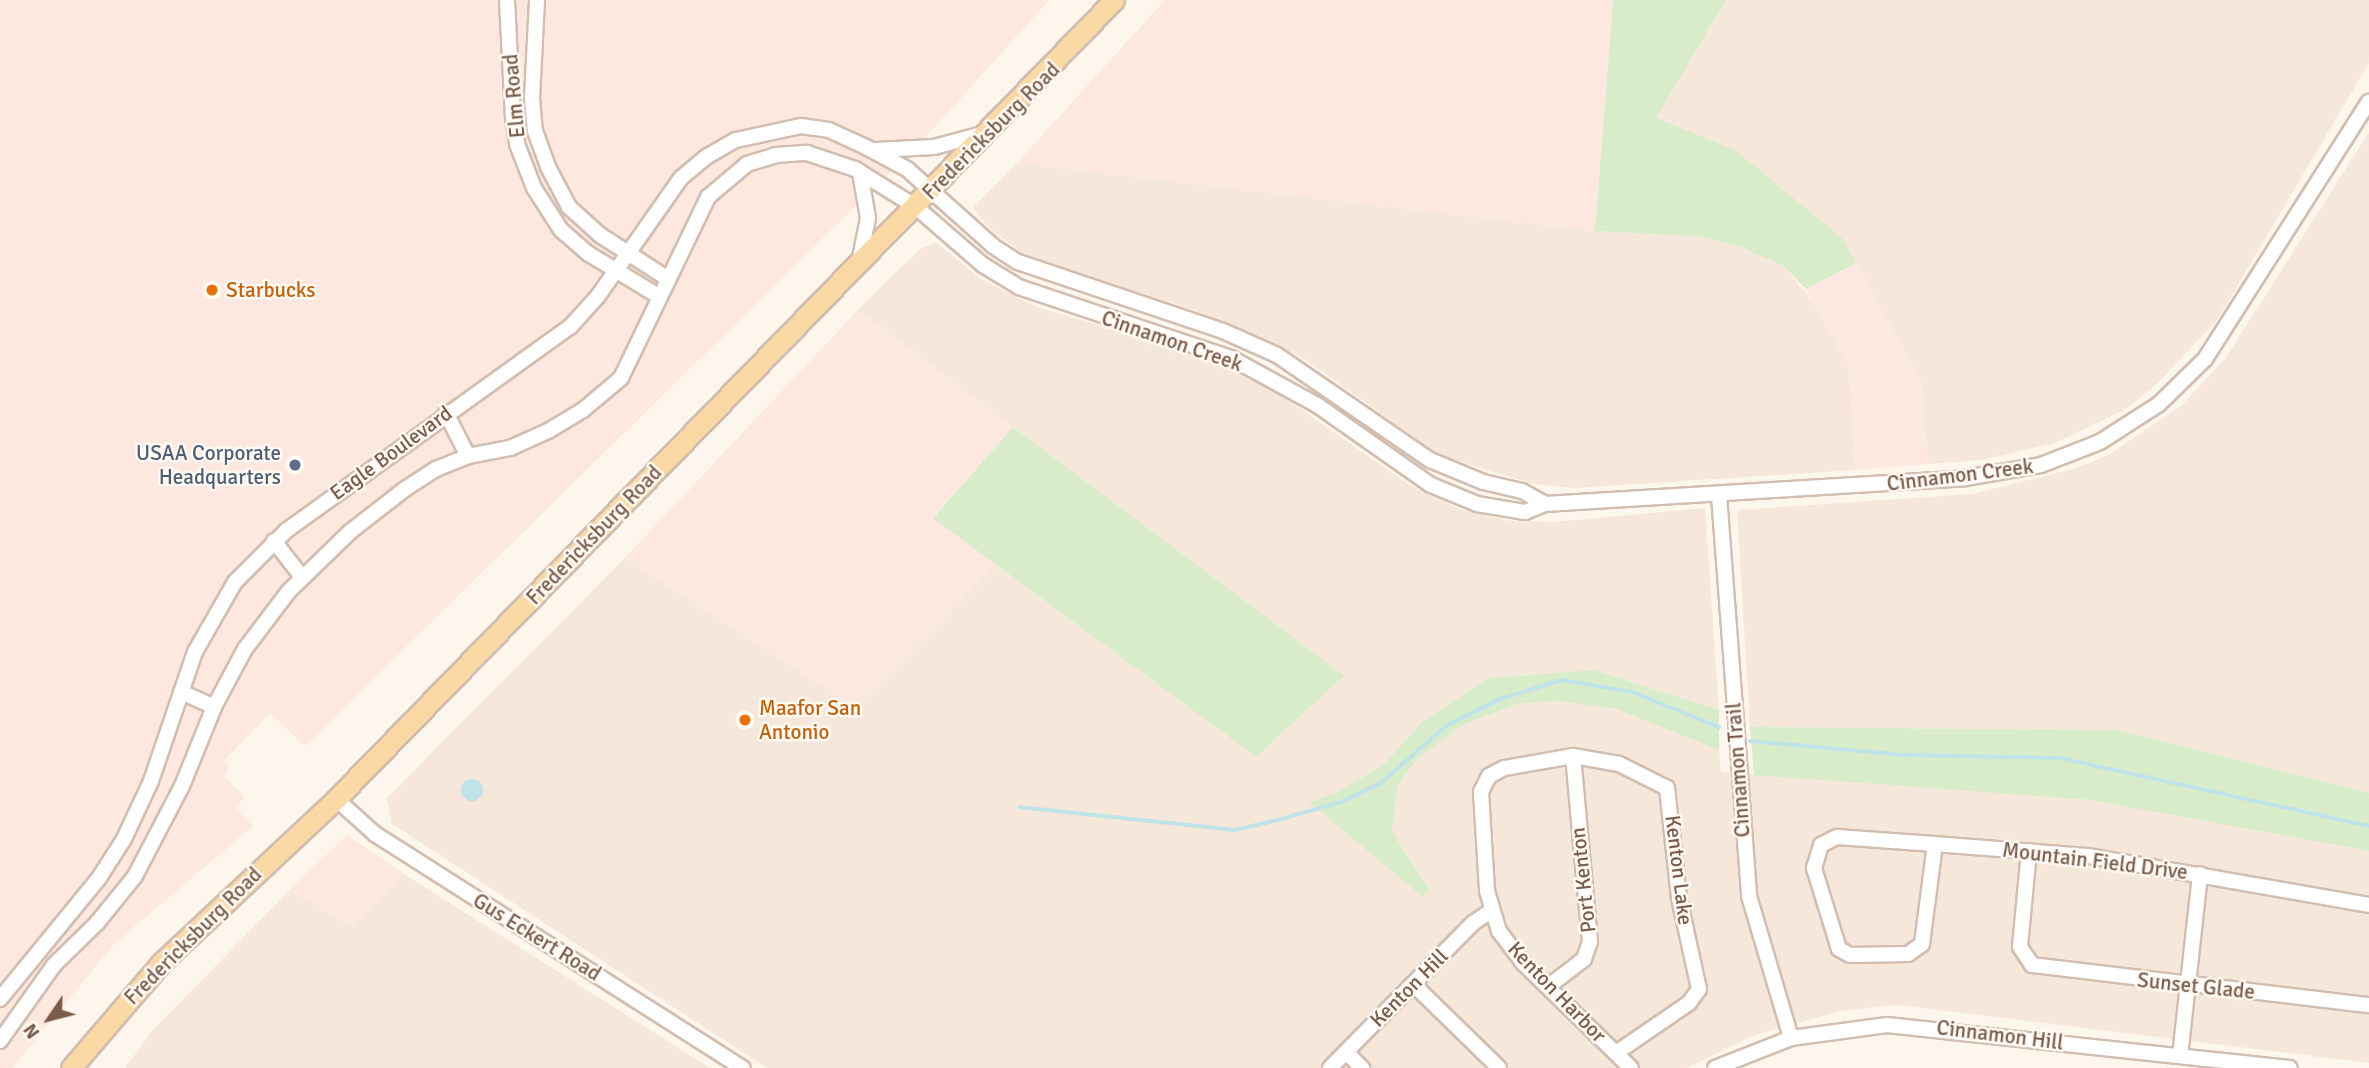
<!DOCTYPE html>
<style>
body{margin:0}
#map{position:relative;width:2369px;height:1068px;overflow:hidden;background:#fdf6ec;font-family:Signika,sans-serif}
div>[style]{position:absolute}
.residential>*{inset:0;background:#f5e8da}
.commercial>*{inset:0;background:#fde8e0}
.green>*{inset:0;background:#d8ecc9}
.water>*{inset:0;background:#bfe3e8}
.round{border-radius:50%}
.stream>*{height:3.5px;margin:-1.75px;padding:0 1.75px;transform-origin:1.75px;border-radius:1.75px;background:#bfe3e8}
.roads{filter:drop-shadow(2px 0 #d1beb0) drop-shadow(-2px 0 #d1beb0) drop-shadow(0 2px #d1beb0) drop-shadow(0 -2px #d1beb0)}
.minor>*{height:14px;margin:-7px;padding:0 7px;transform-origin:7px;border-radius:7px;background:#fff}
.major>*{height:19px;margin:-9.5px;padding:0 9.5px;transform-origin:9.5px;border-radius:9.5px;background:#fbd9a5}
.dots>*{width:19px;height:19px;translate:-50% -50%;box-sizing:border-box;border:4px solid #fffaf3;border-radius:50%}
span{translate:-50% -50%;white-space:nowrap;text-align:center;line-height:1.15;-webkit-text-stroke:5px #fffaf3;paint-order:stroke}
.street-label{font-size:21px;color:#7a5c4d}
.food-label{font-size:21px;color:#c56008}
.left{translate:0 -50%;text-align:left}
.service-label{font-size:21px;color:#4e5e75}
.right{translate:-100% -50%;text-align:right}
.north{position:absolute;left:14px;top:984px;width:70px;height:70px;-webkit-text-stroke:5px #fffaf3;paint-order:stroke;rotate:235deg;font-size:19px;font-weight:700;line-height:28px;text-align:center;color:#7a5c4d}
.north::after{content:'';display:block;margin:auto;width:24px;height:32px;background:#7a5c4d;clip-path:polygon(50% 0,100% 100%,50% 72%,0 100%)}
</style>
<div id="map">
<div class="residential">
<i style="clip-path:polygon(1726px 0,2369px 0,2369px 63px,2217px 320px,2158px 383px,2126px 409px,2055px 443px,1981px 460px,1928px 464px,1921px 383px,1843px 239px,1656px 118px)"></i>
<i style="clip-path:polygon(2369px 132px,2369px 793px,2117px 730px,1750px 727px,1737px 510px,1973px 494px,2077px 468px,2110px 454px,2182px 405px,2225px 359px)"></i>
<i style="clip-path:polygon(1017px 163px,1595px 231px,1703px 237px,1741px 247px,1783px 266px,1825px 316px,1849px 367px,1856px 470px,1574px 488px,1533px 484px,1441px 456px,1300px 356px,1191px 309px,1054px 267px,1020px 251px,990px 229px,973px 208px)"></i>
<i style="clip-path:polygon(936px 242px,981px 279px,1040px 308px,1187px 350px,1239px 372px,1278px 393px,1411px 486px,1459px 509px,1511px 521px,1554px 522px,1705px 508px,1719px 710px,1594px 670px,1488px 678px,1422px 722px,1384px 764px,1338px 792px,1310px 802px,1429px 890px,1392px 831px,1397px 787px,1418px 758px,1465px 724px,1517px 704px,1560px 701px,1616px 709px,1719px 750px,1721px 772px,2090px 800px,2369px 851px,2369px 1063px,1897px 1005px,1841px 1011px,1755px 1035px,1687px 1068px,767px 1068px,392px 824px,387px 798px,625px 558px,855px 707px,996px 565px,1256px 757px,1343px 677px,858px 310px,921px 248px)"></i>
<i style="clip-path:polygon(404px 874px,710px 1068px,125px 1068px,153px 1030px,290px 890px,353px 927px)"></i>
</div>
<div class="commercial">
<i style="clip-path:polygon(0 0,1049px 0,923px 140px,305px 746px,270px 713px,224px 761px,229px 765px,224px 777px,245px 797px,235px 808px,253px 826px,114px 944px,12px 1068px,0 1068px)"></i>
<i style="clip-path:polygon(1165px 0,1613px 0,1595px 231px,1017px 163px)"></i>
<i style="clip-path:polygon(1856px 263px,1921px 383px,1928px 464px,1856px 470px,1849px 367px,1806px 289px)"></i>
<i style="clip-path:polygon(858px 310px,1013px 427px,933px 517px,996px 565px,855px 707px,625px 558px)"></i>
<i style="clip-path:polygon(347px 835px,404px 874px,353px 928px,290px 890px)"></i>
</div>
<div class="green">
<i style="clip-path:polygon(1613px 0,1726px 0,1656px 118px,1735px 150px,1843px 239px,1856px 263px,1806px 289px,1783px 266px,1741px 247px,1703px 237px,1595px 231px)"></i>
<i style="clip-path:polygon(1013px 427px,1344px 676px,1256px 757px,933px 518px)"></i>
<i style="clip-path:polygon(1594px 670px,1719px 710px,1719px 750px,1616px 709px,1560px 701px,1517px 704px,1465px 724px,1418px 758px,1397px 787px,1392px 831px,1429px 890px,1423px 897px,1309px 802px,1338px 792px,1384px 764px,1422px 722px,1488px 678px)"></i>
<i style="clip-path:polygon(1750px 727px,2117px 730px,2369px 793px,2369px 851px,2090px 800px,1754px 775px)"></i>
</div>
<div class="water">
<i class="round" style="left:461px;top:779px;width:22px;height:22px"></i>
</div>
<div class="stream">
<i style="left:1750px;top:741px;width:156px;rotate:5.2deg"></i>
<i style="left:1905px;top:755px;width:155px;rotate:1.1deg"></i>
<i style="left:2060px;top:758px;width:316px;rotate:12.4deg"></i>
<i style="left:1019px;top:807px;width:217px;rotate:6.1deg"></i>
<i style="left:1235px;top:830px;width:44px;rotate:-13.1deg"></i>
<i style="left:1278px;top:820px;width:66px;rotate:-15.9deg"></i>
<i style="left:1341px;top:802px;width:44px;rotate:-25.4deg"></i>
<i style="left:1381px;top:783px;width:86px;rotate:-41.2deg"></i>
<i style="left:1446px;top:726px;width:60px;rotate:-26.6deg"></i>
<i style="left:1500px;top:699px;width:65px;rotate:-17deg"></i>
<i style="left:1562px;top:680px;width:71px;rotate:9.7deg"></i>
<i style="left:1632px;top:692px;width:94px;rotate:21.9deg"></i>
</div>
<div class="roads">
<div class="minor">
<i style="left:507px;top:0;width:118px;rotate:87.1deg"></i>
<i style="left:513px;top:118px;width:26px;rotate:81deg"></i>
<i style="left:517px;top:144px;width:47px;rotate:68.9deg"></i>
<i style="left:534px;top:188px;width:50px;rotate:57.3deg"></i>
<i style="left:561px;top:230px;width:37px;rotate:41deg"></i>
<i style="left:589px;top:254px;width:83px;rotate:31.2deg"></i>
<i style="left:537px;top:0;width:98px;rotate:92.9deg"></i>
<i style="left:532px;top:98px;width:33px;rotate:85deg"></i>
<i style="left:535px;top:131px;width:38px;rotate:70deg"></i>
<i style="left:548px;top:167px;width:45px;rotate:62.3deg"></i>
<i style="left:569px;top:207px;width:42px;rotate:42.1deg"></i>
<i style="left:600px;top:235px;width:81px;rotate:32.9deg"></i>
<i style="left:876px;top:150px;width:58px;rotate:-3deg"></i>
<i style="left:934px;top:147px;width:51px;rotate:-14.9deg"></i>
<i style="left:859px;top:263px;width:46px;rotate:-78.7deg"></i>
<i style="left:868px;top:218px;width:47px;rotate:-99.9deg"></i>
<i style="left:446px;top:413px;width:48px;rotate:62.9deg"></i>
<i style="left:1719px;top:495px;width:402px;rotate:85.7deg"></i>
<i style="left:1749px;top:896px;width:148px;rotate:73.5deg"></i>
<i style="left:274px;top:541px;width:46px;rotate:52.1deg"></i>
<i style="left:181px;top:692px;width:36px;rotate:24deg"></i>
<i style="left:336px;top:799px;width:52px;rotate:41.9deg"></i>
<i style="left:375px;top:834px;width:436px;rotate:32.5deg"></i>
<i style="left:1935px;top:844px;width:101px;rotate:97.4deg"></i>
<i style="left:1922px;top:944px;width:17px;rotate:144deg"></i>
<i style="left:1908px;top:954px;width:58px;rotate:179deg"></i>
<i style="left:1850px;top:955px;width:13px;rotate:-151deg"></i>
<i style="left:1839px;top:949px;width:85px;rotate:-107.2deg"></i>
<i style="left:1814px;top:868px;width:24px;rotate:-73deg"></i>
<i style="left:1821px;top:845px;width:18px;rotate:-27deg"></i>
<i style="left:1837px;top:837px;width:98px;rotate:4.1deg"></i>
<i style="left:1935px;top:844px;width:154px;rotate:4.5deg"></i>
<i style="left:2089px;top:856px;width:284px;rotate:9.9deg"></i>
<i style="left:2029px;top:851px;width:96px;rotate:95.4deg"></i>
<i style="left:2020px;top:947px;width:22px;rotate:56deg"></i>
<i style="left:2032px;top:965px;width:339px;rotate:6.8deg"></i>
<i style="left:1413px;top:984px;width:120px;rotate:44.3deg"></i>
<i style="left:1549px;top:986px;width:44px;rotate:-37.6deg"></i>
<i style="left:1584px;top:959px;width:18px;rotate:-71deg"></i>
<i style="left:1590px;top:942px;width:187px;rotate:-95.2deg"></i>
<i style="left:0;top:999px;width:156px;rotate:-50.7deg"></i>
<i style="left:99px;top:878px;width:46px;rotate:-57.3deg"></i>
<i style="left:124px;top:839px;width:64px;rotate:-65deg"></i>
<i style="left:151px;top:781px;width:136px;rotate:-71.2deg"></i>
<i style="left:195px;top:652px;width:81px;rotate:-60.3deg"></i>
<i style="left:235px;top:582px;width:74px;rotate:-45deg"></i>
<i style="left:287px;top:530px;width:348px;rotate:-35.7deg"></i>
<i style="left:570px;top:327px;width:42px;rotate:-47.9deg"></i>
<i style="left:598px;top:296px;width:144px;rotate:-54.9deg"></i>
<i style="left:681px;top:178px;width:33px;rotate:-40deg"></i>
<i style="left:706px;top:157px;width:34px;rotate:-30deg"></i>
<i style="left:736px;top:140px;width:66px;rotate:-12.2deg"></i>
<i style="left:801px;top:126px;width:28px;rotate:8deg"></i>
<i style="left:829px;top:130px;width:41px;rotate:24.7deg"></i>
<i style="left:866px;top:147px;width:47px;rotate:28.2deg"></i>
<i style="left:907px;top:169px;width:115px;rotate:41.8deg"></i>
<i style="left:993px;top:246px;width:30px;rotate:33deg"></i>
<i style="left:1018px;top:262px;width:216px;rotate:18.6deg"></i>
<i style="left:1223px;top:331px;width:59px;rotate:24deg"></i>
<i style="left:1277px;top:355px;width:186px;rotate:34.5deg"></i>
<i style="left:1430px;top:460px;width:57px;rotate:22.5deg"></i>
<i style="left:1483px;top:482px;width:40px;rotate:13deg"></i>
<i style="left:1522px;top:491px;width:26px;rotate:29deg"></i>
<i style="left:0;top:1041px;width:93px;rotate:-54.6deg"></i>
<i style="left:54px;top:965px;width:60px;rotate:-44.3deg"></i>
<i style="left:97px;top:923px;width:60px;rotate:-51deg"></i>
<i style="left:135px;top:876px;width:102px;rotate:-62.4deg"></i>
<i style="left:182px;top:786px;width:85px;rotate:-67.9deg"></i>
<i style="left:214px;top:707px;width:66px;rotate:-61.9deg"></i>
<i style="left:245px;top:649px;width:73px;rotate:-52.8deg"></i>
<i style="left:289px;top:591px;width:86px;rotate:-44.1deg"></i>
<i style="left:351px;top:531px;width:68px;rotate:-37.9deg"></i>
<i style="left:405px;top:489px;width:37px;rotate:-33deg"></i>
<i style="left:436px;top:469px;width:35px;rotate:-22deg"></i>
<i style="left:468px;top:456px;width:43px;rotate:-10.8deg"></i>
<i style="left:510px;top:448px;width:42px;rotate:-24.1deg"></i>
<i style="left:548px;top:431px;width:41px;rotate:-31deg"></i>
<i style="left:583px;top:410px;width:50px;rotate:-40.1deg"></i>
<i style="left:621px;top:378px;width:201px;rotate:-64.3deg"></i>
<i style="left:708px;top:197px;width:51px;rotate:-40.2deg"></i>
<i style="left:747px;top:164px;width:30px;rotate:-17deg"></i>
<i style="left:776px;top:155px;width:31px;rotate:-4deg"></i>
<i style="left:807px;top:153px;width:51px;rotate:18.4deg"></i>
<i style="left:855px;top:169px;width:72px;rotate:31.9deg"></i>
<i style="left:916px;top:207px;width:89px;rotate:40.9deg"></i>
<i style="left:983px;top:265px;width:42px;rotate:31.4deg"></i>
<i style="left:1019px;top:287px;width:224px;rotate:18.5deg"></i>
<i style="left:1231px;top:358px;width:98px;rotate:28.7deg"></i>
<i style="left:1317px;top:405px;width:139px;rotate:35.1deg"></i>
<i style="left:1431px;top:485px;width:50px;rotate:22.4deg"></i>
<i style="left:1477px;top:504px;width:49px;rotate:9.5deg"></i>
<i style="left:1525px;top:512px;width:22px;rotate:-22deg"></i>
<i style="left:1545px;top:504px;width:421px;rotate:-3.5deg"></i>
<i style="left:1965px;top:478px;width:77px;rotate:-9.7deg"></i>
<i style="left:2041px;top:465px;width:63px;rotate:-21.3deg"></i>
<i style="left:2100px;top:442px;width:70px;rotate:-32.8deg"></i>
<i style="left:2159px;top:404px;width:64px;rotate:-44.4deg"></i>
<i style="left:2205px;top:359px;width:305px;rotate:-57.5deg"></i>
<i style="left:1346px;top:1052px;width:23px;rotate:45deg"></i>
<i style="left:1616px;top:1053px;width:88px;rotate:-34.4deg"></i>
<i style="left:1689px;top:1003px;width:17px;rotate:-54deg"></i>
<i style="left:1699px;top:989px;width:93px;rotate:-102.4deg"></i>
<i style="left:1679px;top:898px;width:111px;rotate:-96.2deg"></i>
<i style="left:1667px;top:788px;width:54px;rotate:-153.4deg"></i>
<i style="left:1619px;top:764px;width:47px;rotate:-170.1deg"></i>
<i style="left:1573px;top:756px;width:70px;rotate:170.1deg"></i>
<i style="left:1504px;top:768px;width:17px;rotate:152deg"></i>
<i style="left:1489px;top:776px;width:18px;rotate:117deg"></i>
<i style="left:1481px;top:792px;width:99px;rotate:86.5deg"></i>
<i style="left:1487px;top:891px;width:42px;rotate:73.3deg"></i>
<i style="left:1499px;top:931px;width:39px;rotate:53deg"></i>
<i style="left:1522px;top:962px;width:152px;rotate:44.2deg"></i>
<i style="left:2180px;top:1056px;width:183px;rotate:-83.7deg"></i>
<i style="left:1330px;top:1068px;width:204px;rotate:-45.4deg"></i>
<i style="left:1473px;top:923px;width:22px;rotate:-34deg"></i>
<i style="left:1715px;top:1068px;width:82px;rotate:-21.5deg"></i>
<i style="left:1791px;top:1038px;width:97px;rotate:-7.7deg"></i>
<i style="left:1887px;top:1025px;width:405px;rotate:6.1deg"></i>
</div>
<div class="major">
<i style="left:71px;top:1068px;width:140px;rotate:-49.4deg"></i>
<i style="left:162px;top:962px;width:238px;rotate:-43.1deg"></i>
<i style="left:336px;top:799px;width:1115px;rotate:-45.76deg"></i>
</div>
</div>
<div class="dots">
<i style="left:212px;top:290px;background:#e8710a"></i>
<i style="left:295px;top:465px;background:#5c6f8a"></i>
<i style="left:745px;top:720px;background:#e8710a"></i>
</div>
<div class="street-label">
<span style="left:514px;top:96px;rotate:-95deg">Elm Road</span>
<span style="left:991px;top:131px;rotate:-45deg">Fredericksburg Road</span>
<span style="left:1172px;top:341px;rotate:19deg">Cinnamon Creek</span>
<span style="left:391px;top:453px;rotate:-36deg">Eagle Boulevard</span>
<span style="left:1960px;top:475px;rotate:-7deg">Cinnamon Creek</span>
<span style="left:594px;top:535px;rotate:-46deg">Fredericksburg Road</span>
<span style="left:1738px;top:770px;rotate:-94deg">Cinnamon Trail</span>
<span style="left:2095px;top:861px;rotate:7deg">Mountain Field Drive</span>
<span style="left:1679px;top:870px;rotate:83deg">Kenton Lake</span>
<span style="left:1583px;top:880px;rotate:-96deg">Port Kenton</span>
<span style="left:193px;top:936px;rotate:-45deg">Fredericksburg Road</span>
<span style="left:537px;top:937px;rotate:32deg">Gus Eckert Road</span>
<span style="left:2196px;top:986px;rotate:6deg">Sunset Glade</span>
<span style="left:1409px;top:988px;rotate:-45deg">Kenton Hill</span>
<span style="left:1557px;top:992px;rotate:46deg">Kenton Harbor</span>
<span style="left:2000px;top:1035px;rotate:7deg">Cinnamon Hill</span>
</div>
<div class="food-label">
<span class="left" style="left:226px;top:290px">Starbucks</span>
<span class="left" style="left:759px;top:720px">Maafor San<br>Antonio</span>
</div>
<div class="service-label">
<span class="right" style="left:281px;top:465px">USAA Corporate<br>Headquarters</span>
</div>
<div class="north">N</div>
</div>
